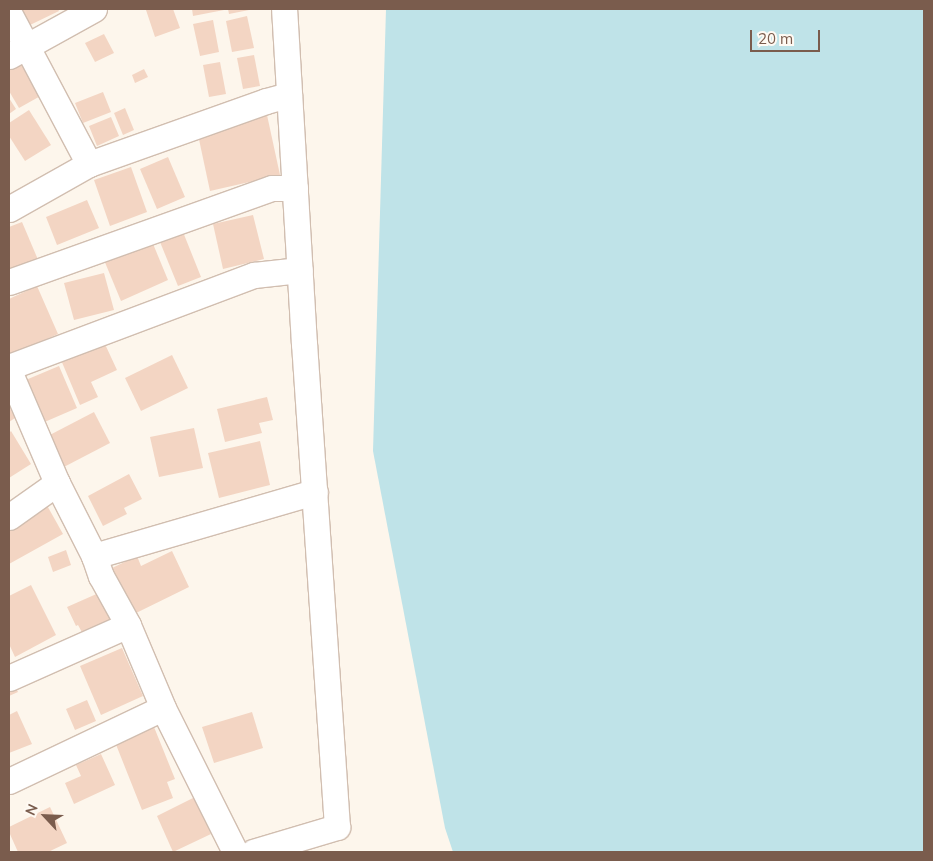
<!DOCTYPE html>
<style>
body{margin:0}
#map{position:relative;width:933px;height:861px;overflow:hidden;background:#fdf6ec;font-family:Mulish,sans-serif}
div>[style]{position:absolute}
.water>*{inset:0;background:#bfe3e8}
.building>*{inset:0;background:#f3d5c3}
.roads{filter:drop-shadow(1px 0 #d1beb0) drop-shadow(-1px 0 #d1beb0) drop-shadow(0 1px #d1beb0) drop-shadow(0 -1px #d1beb0)}
.minor>*{height:25px;margin:-12.5px;padding:0 12.5px;transform-origin:12.5px;border-radius:12.5px;background:#fff}
span{translate:-50% -50%;white-space:nowrap;text-align:center;line-height:1.15;-webkit-text-stroke:4.5px #fffaf3;paint-order:stroke}
.frame{position:absolute;inset:0;border:10px solid #7a5c4d;pointer-events:none}
.north{position:absolute;left:20px;top:791px;width:50px;height:50px;-webkit-text-stroke:4px #fffaf3;paint-order:stroke;rotate:295deg;font-size:14px;font-weight:700;line-height:20px;text-align:center;color:#7a5c4d}
.north::after{content:'';display:block;margin:auto;width:18px;height:22px;background:#7a5c4d;clip-path:polygon(50% 0,100% 100%,50% 72%,0 100%)}
.scale{position:absolute;left:750px;top:30px;width:70px;height:22px;box-sizing:border-box;border:2px solid #7a5c4d;border-top:0;padding-left:6px;font-size:15px;line-height:18px;white-space:nowrap;color:#7a5c4d;-webkit-text-stroke:4px #fffaf3;paint-order:stroke}
</style>
<div id="map">
<div class="water">
<i style="clip-path:polygon(386px 9px,924px 9px,924px 852px,453px 852px,445px 828px,373px 451px)"></i>
</div>
<div class="building">
<i style="clip-path:polygon(22px 9px,58px 9px,59px 11px,30px 25px)"></i>
<i style="clip-path:polygon(151px 9px,173px 9px,180px 28px,155px 37px,146px 10px)"></i>
<i style="clip-path:polygon(192px 9px,224px 9px,224px 10px,193px 16px)"></i>
<i style="clip-path:polygon(228px 9px,249px 9px,249px 10px,229px 14px)"></i>
<i style="clip-path:polygon(247px 16px,254px 48px,232px 52px,226px 21px)"></i>
<i style="clip-path:polygon(213px 20px,219px 52px,200px 56px,193px 24px)"></i>
<i style="clip-path:polygon(104px 34px,114px 53px,95px 62px,85px 43px)"></i>
<i style="clip-path:polygon(254px 55px,260px 86px,243px 89px,237px 58px)"></i>
<i style="clip-path:polygon(23px 58px,44px 94px,19px 108px,9px 91px,9px 66px)"></i>
<i style="clip-path:polygon(220px 62px,226px 94px,209px 97px,203px 65px)"></i>
<i style="clip-path:polygon(144px 69px,148px 77px,135px 83px,132px 75px)"></i>
<i style="clip-path:polygon(103px 92px,111px 112px,83px 123px,75px 103px)"></i>
<i style="clip-path:polygon(9px 98px,16px 109px,9px 114px)"></i>
<i style="clip-path:polygon(125px 108px,134px 130px,123px 135px,114px 113px)"></i>
<i style="clip-path:polygon(29px 110px,51px 145px,25px 161px,9px 136px,9px 123px)"></i>
<i style="clip-path:polygon(267px 115px,280px 175px,210px 191px,197px 130px)"></i>
<i style="clip-path:polygon(111px 117px,119px 136px,97px 146px,89px 126px)"></i>
<i style="clip-path:polygon(168px 157px,185px 197px,157px 209px,140px 169px)"></i>
<i style="clip-path:polygon(131px 167px,147px 212px,110px 226px,94px 180px)"></i>
<i style="clip-path:polygon(87px 200px,99px 228px,57px 245px,46px 217px)"></i>
<i style="clip-path:polygon(253px 215px,264px 259px,223px 269px,213px 224px)"></i>
<i style="clip-path:polygon(22px 222px,39px 262px,9px 274px,9px 227px)"></i>
<i style="clip-path:polygon(183px 232px,201px 277px,178px 286px,160px 242px)"></i>
<i style="clip-path:polygon(151px 239px,168px 280px,121px 301px,104px 260px)"></i>
<i style="clip-path:polygon(104px 273px,114px 310px,74px 320px,64px 283px)"></i>
<i style="clip-path:polygon(37px 286px,58px 334px,9px 356px,9px 299px)"></i>
<i style="clip-path:polygon(104px 342px,117px 370px,91px 382px,98px 397px,80px 405px,61px 360px)"></i>
<i style="clip-path:polygon(172px 355px,188px 388px,141px 411px,125px 378px)"></i>
<i style="clip-path:polygon(59px 366px,77px 408px,40px 424px,21px 382px)"></i>
<i style="clip-path:polygon(267px 397px,273px 420px,259px 423px,262px 433px,225px 442px,217px 409px)"></i>
<i style="clip-path:polygon(9px 406px,15px 418px,9px 422px)"></i>
<i style="clip-path:polygon(94px 412px,110px 443px,60px 469px,44px 438px)"></i>
<i style="clip-path:polygon(194px 428px,203px 468px,159px 477px,150px 437px)"></i>
<i style="clip-path:polygon(11px 431px,31px 464px,9px 478px,9px 433px)"></i>
<i style="clip-path:polygon(260px 441px,270px 485px,219px 498px,208px 453px)"></i>
<i style="clip-path:polygon(129px 474px,142px 499px,124px 508px,127px 514px,103px 526px,88px 496px)"></i>
<i style="clip-path:polygon(44px 500px,63px 534px,9px 564px,9px 519px)"></i>
<i style="clip-path:polygon(66px 550px,71px 565px,53px 572px,48px 557px)"></i>
<i style="clip-path:polygon(172px 551px,189px 587px,132px 615px,110px 569px,137px 556px,141px 566px)"></i>
<i style="clip-path:polygon(31px 585px,56px 635px,15px 657px,9px 644px,9px 596px)"></i>
<i style="clip-path:polygon(101px 592px,114px 623px,84px 636px,78px 625px,76px 626px,67px 607px)"></i>
<i style="clip-path:polygon(122px 648px,143px 696px,101px 715px,80px 666px)"></i>
<i style="clip-path:polygon(14px 684px,18px 692px,9px 696px,9px 686px)"></i>
<i style="clip-path:polygon(87px 700px,96px 721px,75px 730px,66px 709px)"></i>
<i style="clip-path:polygon(17px 711px,32px 744px,9px 753px,9px 715px)"></i>
<i style="clip-path:polygon(252px 712px,263px 748px,214px 763px,202px 727px)"></i>
<i style="clip-path:polygon(152px 722px,175px 779px,167px 782px,173px 798px,142px 810px,113px 737px)"></i>
<i style="clip-path:polygon(101px 754px,115px 785px,74px 804px,65px 783px,81px 776px,76px 765px)"></i>
<i style="clip-path:polygon(195px 797px,211px 834px,173px 852px,157px 816px)"></i>
<i style="clip-path:polygon(50px 807px,67px 843px,48px 852px,18px 852px,9px 832px,9px 827px)"></i>
</div>
<div class="roads">
<div class="minor">
<i style="left:9px;top:13px;width:171px;rotate:62.1deg"></i>
<i style="left:9px;top:56px;width:97px;rotate:-28.9deg"></i>
<i style="left:9px;top:209px;width:92px;rotate:-29.4deg"></i>
<i style="left:89px;top:164px;width:188px;rotate:-19.6deg"></i>
<i style="left:266px;top:101px;width:24px;rotate:-15deg"></i>
<i style="left:9px;top:282px;width:279px;rotate:-19.7deg"></i>
<i style="left:272px;top:188px;width:23px"></i>
<i style="left:9px;top:367px;width:262px;rotate:-20.6deg"></i>
<i style="left:254px;top:275px;width:46px;rotate:-6.2deg"></i>
<i style="left:9px;top:371px;width:122px;rotate:66.8deg"></i>
<i style="left:57px;top:483px;width:82px;rotate:63.1deg"></i>
<i style="left:94px;top:556px;width:21px;rotate:71deg"></i>
<i style="left:101px;top:576px;width:56px;rotate:61.1deg"></i>
<i style="left:128px;top:625px;width:90px;rotate:67.1deg"></i>
<i style="left:163px;top:708px;width:161px;rotate:63.4deg"></i>
<i style="left:9px;top:517px;width:59px;rotate:-35.3deg"></i>
<i style="left:94px;top:556px;width:230px;rotate:-16.2deg"></i>
<i style="left:9px;top:678px;width:130px;rotate:-24deg"></i>
<i style="left:9px;top:781px;width:170px;rotate:-25.4deg"></i>
<i style="left:253px;top:852px;width:88px;rotate:-16.6deg"></i>
<i style="left:337px;top:827px;width:484px;rotate:-93.9deg"></i>
<i style="left:304px;top:344px;width:336px;rotate:-93.4deg"></i>
</div>
</div>
<div class="frame"></div>
<div class="north">N</div>
<div class="scale">20 m</div>
</div>
